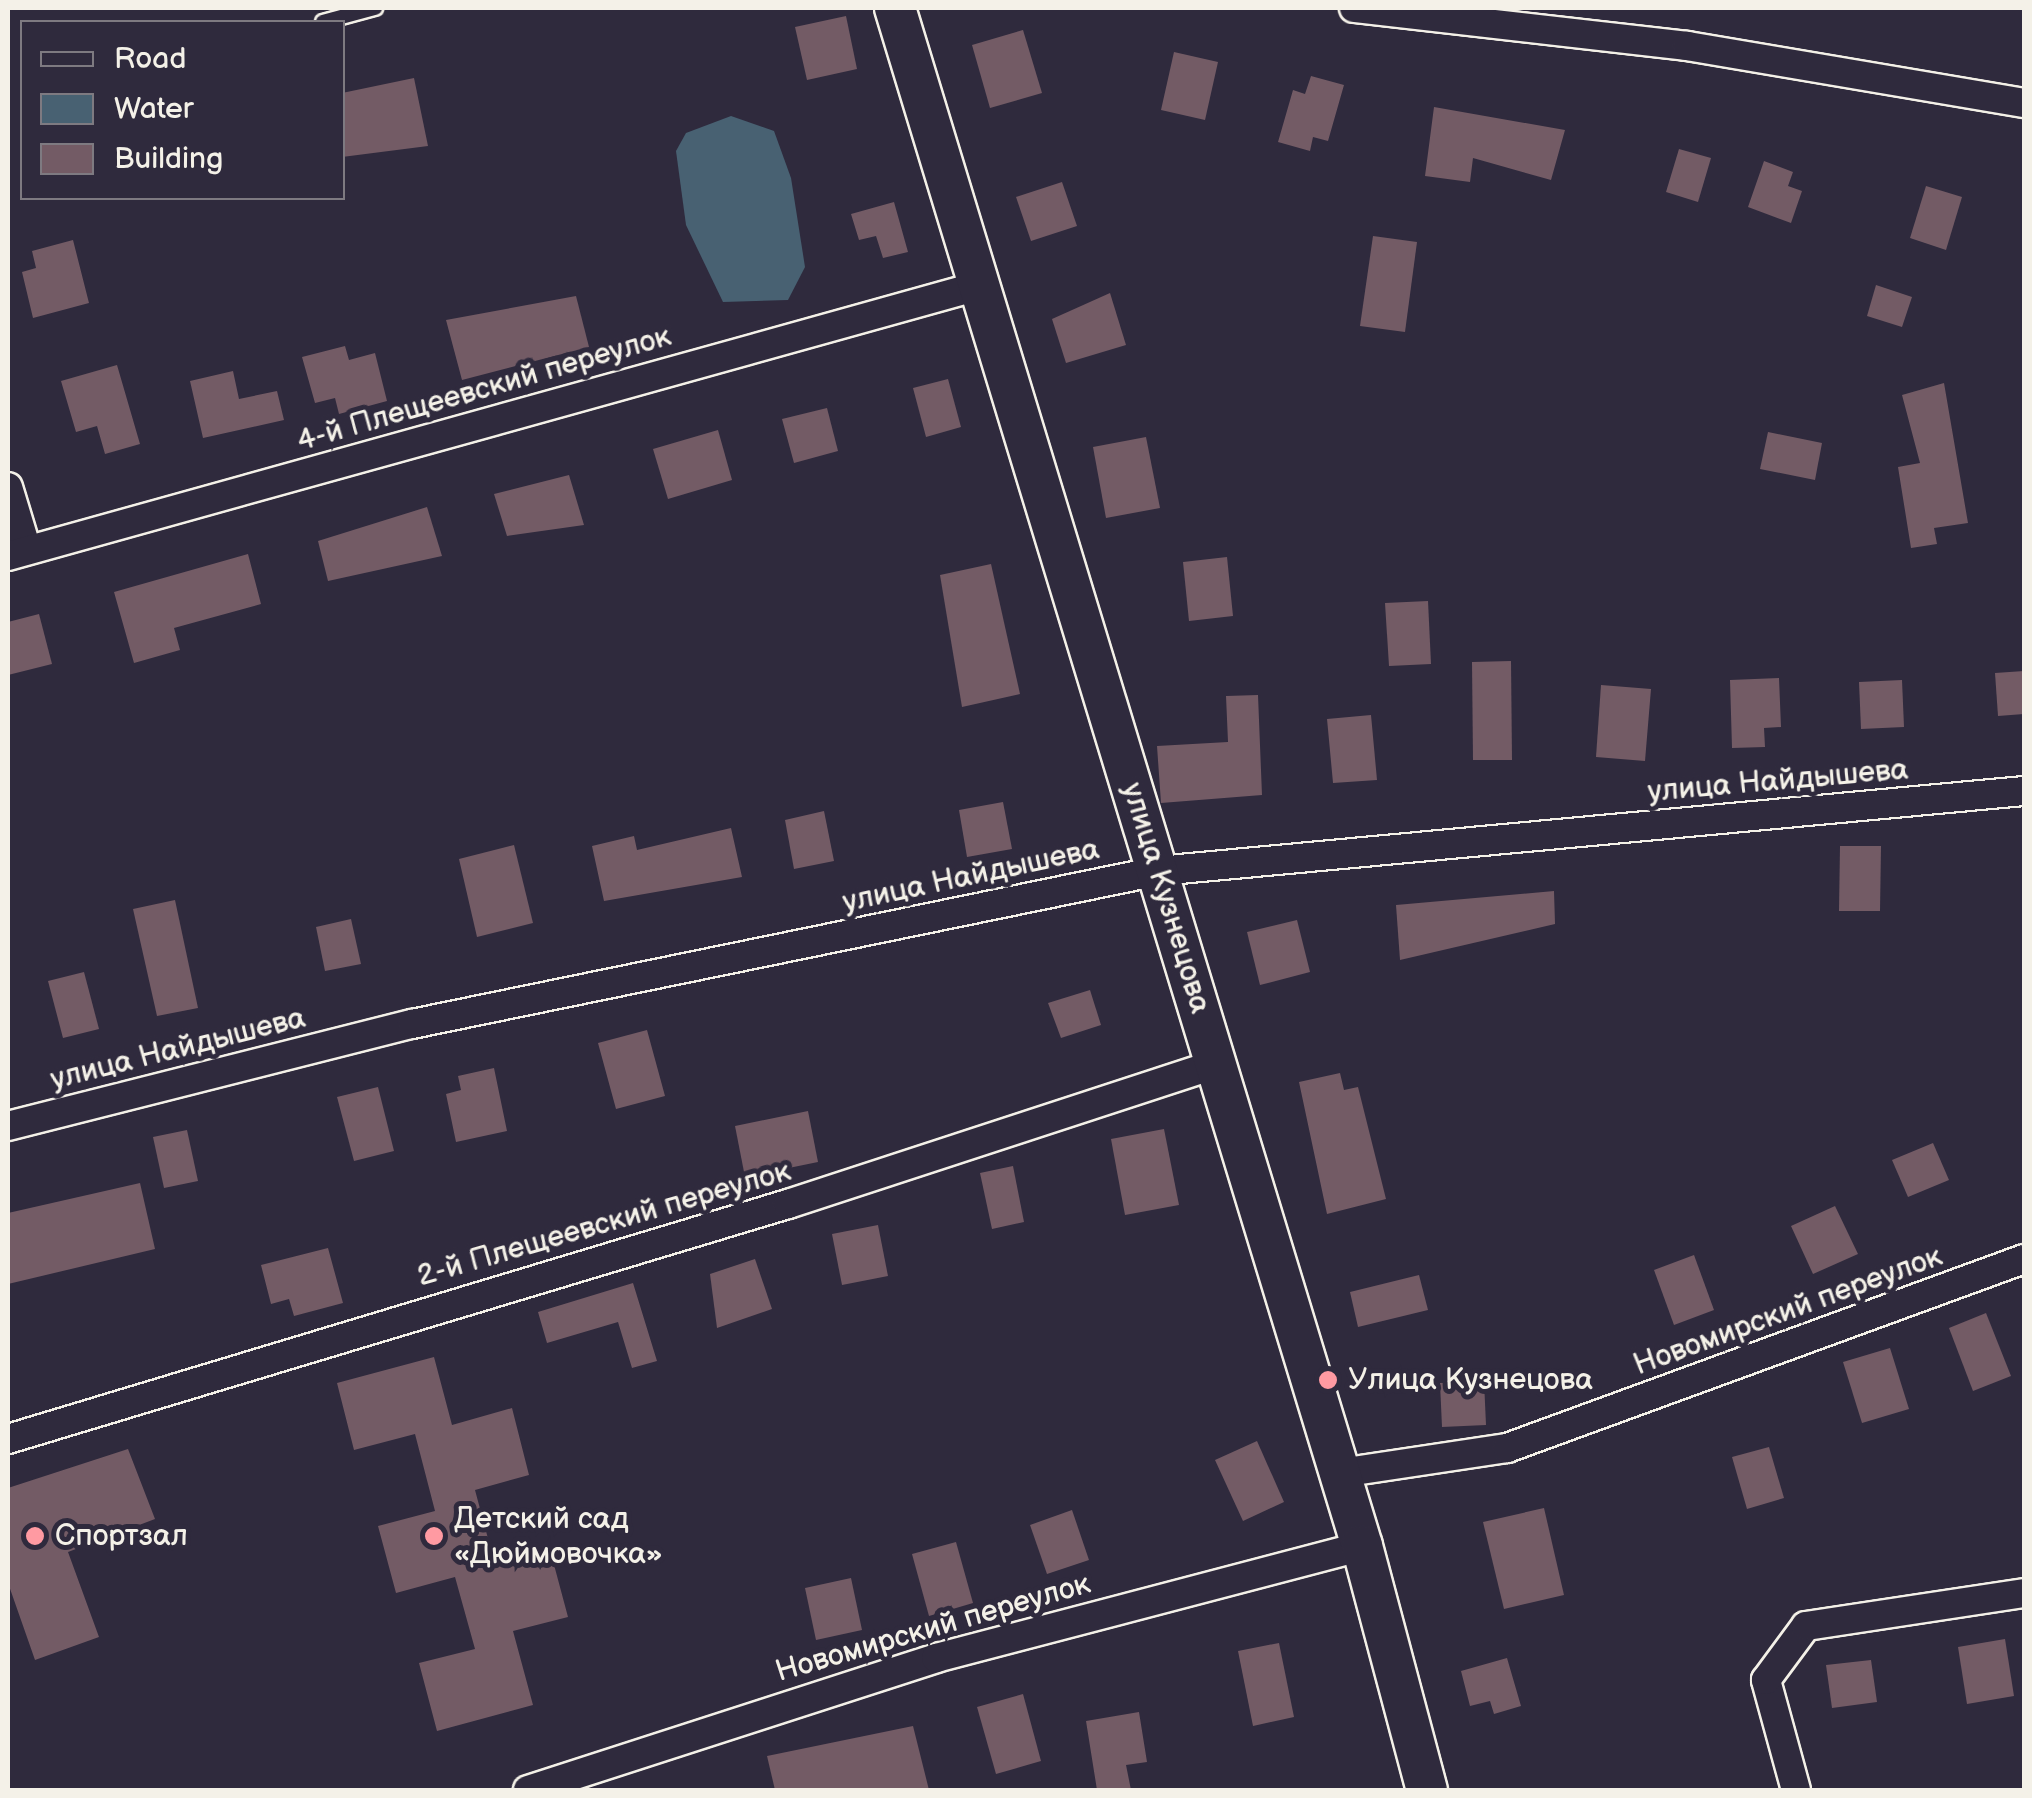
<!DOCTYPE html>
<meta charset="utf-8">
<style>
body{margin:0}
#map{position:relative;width:2032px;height:1798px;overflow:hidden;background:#2f2a3d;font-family:"Balsamiq Sans",sans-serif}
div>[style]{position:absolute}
.water>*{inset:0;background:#486172}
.building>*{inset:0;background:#735b65}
.roads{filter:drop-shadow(2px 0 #f4f1e8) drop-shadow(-2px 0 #f4f1e8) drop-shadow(0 2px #f4f1e8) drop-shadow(0 -2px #f4f1e8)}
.lane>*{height:14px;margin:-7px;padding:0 7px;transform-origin:7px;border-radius:7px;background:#2f2a3d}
.street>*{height:28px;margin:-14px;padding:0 14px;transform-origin:14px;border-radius:14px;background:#2f2a3d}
.secondary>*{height:40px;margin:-20px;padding:0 20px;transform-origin:20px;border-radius:20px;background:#2f2a3d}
.dots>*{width:28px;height:28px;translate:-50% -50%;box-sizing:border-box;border:5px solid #2f2a3d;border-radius:50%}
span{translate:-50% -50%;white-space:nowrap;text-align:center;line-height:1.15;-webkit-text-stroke:10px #2f2a3d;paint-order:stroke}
.street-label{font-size:30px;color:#f4f1e8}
.poi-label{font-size:30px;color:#f4f1e8}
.left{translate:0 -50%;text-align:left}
.frame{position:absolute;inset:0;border:10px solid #f4f1e8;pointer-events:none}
.legend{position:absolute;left:20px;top:20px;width:325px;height:180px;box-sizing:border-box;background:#2f2a3d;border:2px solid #7e7a81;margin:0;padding:12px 18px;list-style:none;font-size:30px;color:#f4f1e8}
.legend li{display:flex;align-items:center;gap:20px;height:50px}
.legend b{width:50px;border:2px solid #7e7a81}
</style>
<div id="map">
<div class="water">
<i style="clip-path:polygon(731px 116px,774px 131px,791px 178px,805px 267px,788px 300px,723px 302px,686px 225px,676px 151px,686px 133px)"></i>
</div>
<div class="building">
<i style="clip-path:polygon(846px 16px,857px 69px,807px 80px,795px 27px)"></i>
<i style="clip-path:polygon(1023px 30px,1042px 93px,990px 108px,972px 45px)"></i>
<i style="clip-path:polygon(1174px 52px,1218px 62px,1205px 120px,1161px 110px)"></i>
<i style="clip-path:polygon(1311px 76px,1344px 85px,1328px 141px,1313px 137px,1310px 151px,1278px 142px,1293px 90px,1305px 94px)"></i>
<i style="clip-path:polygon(414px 78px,428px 146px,342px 157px,342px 93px)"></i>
<i style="clip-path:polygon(1434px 107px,1565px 130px,1551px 180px,1473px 158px,1470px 182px,1425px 176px)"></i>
<i style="clip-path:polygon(1679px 149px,1711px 158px,1698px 202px,1666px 192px)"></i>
<i style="clip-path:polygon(1764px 161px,1793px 172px,1788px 186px,1802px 191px,1791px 223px,1748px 207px)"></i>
<i style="clip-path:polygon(1062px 182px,1077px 226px,1031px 241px,1016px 197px)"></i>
<i style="clip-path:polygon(1926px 186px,1962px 197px,1946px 250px,1910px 238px)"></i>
<i style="clip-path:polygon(894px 202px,908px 252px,883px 258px,876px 236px,859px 240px,851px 214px)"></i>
<i style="clip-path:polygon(1373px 236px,1417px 242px,1405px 332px,1360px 326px)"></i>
<i style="clip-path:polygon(73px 240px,89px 303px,33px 318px,22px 272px,36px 268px,32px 251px)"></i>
<i style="clip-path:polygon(1876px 285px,1912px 297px,1902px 327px,1867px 316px)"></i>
<i style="clip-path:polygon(1110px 293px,1126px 345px,1066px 363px,1052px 319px)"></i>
<i style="clip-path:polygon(576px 296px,589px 347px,462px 380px,446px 320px)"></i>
<i style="clip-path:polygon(345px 346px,349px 360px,375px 353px,387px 401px,339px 414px,335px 398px,315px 403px,302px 357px)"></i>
<i style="clip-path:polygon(117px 365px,140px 444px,105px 454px,97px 426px,76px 432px,61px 381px)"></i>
<i style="clip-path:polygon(233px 371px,239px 399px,277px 391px,284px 420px,203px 438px,190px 381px)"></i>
<i style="clip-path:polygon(948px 379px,961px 427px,926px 437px,913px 388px)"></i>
<i style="clip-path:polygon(1944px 383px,1968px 523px,1934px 528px,1937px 544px,1911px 548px,1898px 467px,1920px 463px,1902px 395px)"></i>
<i style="clip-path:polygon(827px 408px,838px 451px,794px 463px,782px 419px)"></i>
<i style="clip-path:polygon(718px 430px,732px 480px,668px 499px,653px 449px)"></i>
<i style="clip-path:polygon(1768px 432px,1822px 443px,1815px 480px,1760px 469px)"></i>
<i style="clip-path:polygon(1146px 437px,1160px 508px,1106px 518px,1093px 447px)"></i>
<i style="clip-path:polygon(569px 475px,584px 525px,507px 536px,494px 494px)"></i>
<i style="clip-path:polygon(427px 507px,442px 556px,328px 581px,318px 541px)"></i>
<i style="clip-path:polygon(248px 554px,261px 604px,174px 628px,180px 650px,134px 663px,114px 592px)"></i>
<i style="clip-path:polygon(1227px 557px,1233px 616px,1189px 621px,1183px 562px)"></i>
<i style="clip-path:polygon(991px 564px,1020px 694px,962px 707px,940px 575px)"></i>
<i style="clip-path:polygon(1428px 601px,1431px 664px,1389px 666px,1385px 603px)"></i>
<i style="clip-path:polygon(39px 614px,52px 664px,8px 675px,8px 622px)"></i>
<i style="clip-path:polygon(1511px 661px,1512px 760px,1473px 760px,1472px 662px)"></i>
<i style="clip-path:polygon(2024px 671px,2024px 714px,1998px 716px,1995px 673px)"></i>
<i style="clip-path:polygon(1779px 678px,1781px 727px,1764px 728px,1765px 747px,1732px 748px,1730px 680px)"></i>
<i style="clip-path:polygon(1902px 680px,1904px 727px,1861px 729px,1859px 682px)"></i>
<i style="clip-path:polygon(1601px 685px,1651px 689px,1645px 761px,1596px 757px)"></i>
<i style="clip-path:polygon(1258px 695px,1262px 795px,1161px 803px,1157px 746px,1228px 742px,1226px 696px)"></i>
<i style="clip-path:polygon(1371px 715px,1377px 780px,1333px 783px,1327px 719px)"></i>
<i style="clip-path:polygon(1003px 802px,1012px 849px,967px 857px,959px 810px)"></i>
<i style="clip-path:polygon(824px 811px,834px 861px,794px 869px,785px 820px)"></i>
<i style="clip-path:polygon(731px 828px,742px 877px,604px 901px,592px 846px,634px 836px,637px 850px)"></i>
<i style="clip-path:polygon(514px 845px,533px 923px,477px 937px,459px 859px)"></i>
<i style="clip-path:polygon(1840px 846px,1881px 846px,1880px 911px,1839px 911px)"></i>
<i style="clip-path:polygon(1554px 891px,1555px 924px,1400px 960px,1396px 905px)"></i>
<i style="clip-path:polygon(175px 900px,198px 1008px,157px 1016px,133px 909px)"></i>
<i style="clip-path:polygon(351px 919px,361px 964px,325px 971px,316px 927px)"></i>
<i style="clip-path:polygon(1297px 920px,1310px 972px,1260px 985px,1247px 932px)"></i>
<i style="clip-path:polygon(84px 972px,99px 1029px,63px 1038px,48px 981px)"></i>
<i style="clip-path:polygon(1090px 990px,1101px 1025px,1061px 1038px,1048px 1003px)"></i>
<i style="clip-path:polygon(647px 1030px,665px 1096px,616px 1109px,598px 1043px)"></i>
<i style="clip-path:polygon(494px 1068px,507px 1131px,456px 1142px,446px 1094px,461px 1090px,458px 1076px)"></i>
<i style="clip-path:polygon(1340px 1073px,1344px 1090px,1358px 1087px,1386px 1199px,1327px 1214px,1299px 1082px)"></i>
<i style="clip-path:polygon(378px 1087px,394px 1151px,354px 1161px,337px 1097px)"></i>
<i style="clip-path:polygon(808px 1111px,818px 1162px,745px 1177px,735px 1126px)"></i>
<i style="clip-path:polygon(1164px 1129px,1179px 1205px,1125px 1215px,1111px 1139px)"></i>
<i style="clip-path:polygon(187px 1130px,198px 1181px,164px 1188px,153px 1137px)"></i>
<i style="clip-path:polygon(1933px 1143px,1949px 1180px,1908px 1197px,1892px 1160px)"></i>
<i style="clip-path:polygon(1013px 1166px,1024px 1222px,992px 1229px,980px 1173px)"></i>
<i style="clip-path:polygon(140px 1183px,155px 1249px,8px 1284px,8px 1213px)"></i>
<i style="clip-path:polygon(1835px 1206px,1858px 1254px,1813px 1274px,1791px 1226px)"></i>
<i style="clip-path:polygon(878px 1225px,888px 1276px,842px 1285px,832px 1234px)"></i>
<i style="clip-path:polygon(328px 1248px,343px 1303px,294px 1316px,289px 1299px,271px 1304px,261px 1265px)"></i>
<i style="clip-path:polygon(1694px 1255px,1714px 1310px,1674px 1325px,1654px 1270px)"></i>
<i style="clip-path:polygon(755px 1259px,772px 1309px,717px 1328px,710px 1274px)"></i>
<i style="clip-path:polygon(1419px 1275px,1428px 1310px,1358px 1327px,1350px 1292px)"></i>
<i style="clip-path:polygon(633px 1283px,657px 1361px,632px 1368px,618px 1322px,547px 1343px,538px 1312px)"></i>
<i style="clip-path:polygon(1986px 1313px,2011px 1376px,1973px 1391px,1949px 1328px)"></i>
<i style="clip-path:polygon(1890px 1348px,1909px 1409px,1862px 1423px,1843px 1362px)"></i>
<i style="clip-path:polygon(434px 1357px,452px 1425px,512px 1408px,529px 1475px,475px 1490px,494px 1561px,549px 1546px,568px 1617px,513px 1631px,533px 1705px,437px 1731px,419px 1663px,475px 1649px,455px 1577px,396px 1593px,378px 1526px,435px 1511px,415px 1434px,354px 1450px,337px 1383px)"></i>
<i style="clip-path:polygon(1484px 1381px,1486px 1425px,1442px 1427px,1440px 1383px)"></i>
<i style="clip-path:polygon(1257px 1441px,1284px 1502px,1243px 1521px,1215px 1460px)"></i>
<i style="clip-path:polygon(1769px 1447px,1784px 1498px,1747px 1509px,1732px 1457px)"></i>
<i style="clip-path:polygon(128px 1449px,155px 1519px,68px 1552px,99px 1637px,35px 1660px,8px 1583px,8px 1488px)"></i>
<i style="clip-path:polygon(1544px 1508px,1564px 1595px,1504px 1609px,1483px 1522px)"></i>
<i style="clip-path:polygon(1072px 1510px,1089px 1560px,1047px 1574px,1030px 1525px)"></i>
<i style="clip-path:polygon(956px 1542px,973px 1603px,929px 1616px,912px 1554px)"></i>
<i style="clip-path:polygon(851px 1578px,862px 1630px,816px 1640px,805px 1588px)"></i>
<i style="clip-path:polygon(2005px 1639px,2014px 1696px,1967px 1704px,1958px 1647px)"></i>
<i style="clip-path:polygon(1279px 1643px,1294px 1717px,1253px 1726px,1238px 1651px)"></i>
<i style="clip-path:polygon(1507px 1658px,1521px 1706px,1494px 1714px,1490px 1701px,1470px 1706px,1461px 1671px)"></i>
<i style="clip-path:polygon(1871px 1660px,1877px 1702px,1832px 1708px,1826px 1665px)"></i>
<i style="clip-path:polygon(1023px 1694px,1041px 1761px,996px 1774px,977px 1707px)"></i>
<i style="clip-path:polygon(1139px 1712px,1147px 1762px,1126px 1765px,1131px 1790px,1097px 1790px,1086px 1721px)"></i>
<i style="clip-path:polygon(913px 1726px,929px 1790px,775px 1790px,767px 1756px)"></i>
</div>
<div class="roads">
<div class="lane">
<i style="left:323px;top:22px;width:54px;rotate:-15.1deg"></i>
</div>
<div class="street">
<i style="left:1354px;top:8px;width:335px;rotate:6.5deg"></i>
<i style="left:1687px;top:46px;width:342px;rotate:9.6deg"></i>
<i style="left:8px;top:487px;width:66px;rotate:73.2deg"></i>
<i style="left:8px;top:556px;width:1007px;rotate:-15.55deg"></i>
<i style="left:8px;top:1126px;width:417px;rotate:-14.2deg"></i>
<i style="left:412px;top:1024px;width:762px;rotate:-11.59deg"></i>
<i style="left:1158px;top:871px;width:870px;rotate:-5.28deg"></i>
<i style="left:8px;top:1439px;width:815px;rotate:-16.77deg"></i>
<i style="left:788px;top:1204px;width:450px;rotate:-18.1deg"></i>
<i style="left:1340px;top:1473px;width:169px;rotate:-8.5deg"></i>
<i style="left:1507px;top:1448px;width:550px;rotate:-20.08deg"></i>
<i style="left:528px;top:1790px;width:429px;rotate:-17.9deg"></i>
<i style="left:936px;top:1658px;width:440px;rotate:-14.7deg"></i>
<i style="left:1796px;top:1790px;width:114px;rotate:-105.3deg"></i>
<i style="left:1766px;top:1680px;width:67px;rotate:-53.5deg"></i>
<i style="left:1806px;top:1626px;width:220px;rotate:-8.6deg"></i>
</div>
<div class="secondary">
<i style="left:895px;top:8px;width:1607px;rotate:73.11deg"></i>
<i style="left:1362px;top:1546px;width:253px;rotate:75.1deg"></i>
</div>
</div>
<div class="dots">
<i style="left:1328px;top:1380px;background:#ff9aa2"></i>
<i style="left:35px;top:1536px;background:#ff9aa2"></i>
<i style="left:434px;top:1536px;background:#ff9aa2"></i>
</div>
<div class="street-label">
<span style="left:484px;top:389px;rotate:-16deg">4-й Плещеевский переулок</span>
<span style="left:1778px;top:781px;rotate:-5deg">улица Найдышева</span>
<span style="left:971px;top:876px;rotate:-12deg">улица Найдышева</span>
<span style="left:1166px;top:898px;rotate:73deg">улица Кузнецова</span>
<span style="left:178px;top:1049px;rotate:-14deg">улица Найдышева</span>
<span style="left:604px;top:1224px;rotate:-16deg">2-й Плещеевский переулок</span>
<span style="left:1788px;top:1311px;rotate:-20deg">Новомирский переулок</span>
<span style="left:933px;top:1628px;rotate:-16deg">Новомирский переулок</span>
</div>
<div class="poi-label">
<span class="left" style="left:1348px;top:1380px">Улица Кузнецова</span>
<span class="left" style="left:454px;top:1536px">Детский сад<br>«Дюймовочка»</span>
<span class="left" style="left:55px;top:1536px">Спортзал</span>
</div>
<div class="frame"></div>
<ul class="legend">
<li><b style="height:12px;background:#2f2a3d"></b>Road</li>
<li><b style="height:28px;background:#486172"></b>Water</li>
<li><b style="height:28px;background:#735b65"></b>Building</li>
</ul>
</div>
